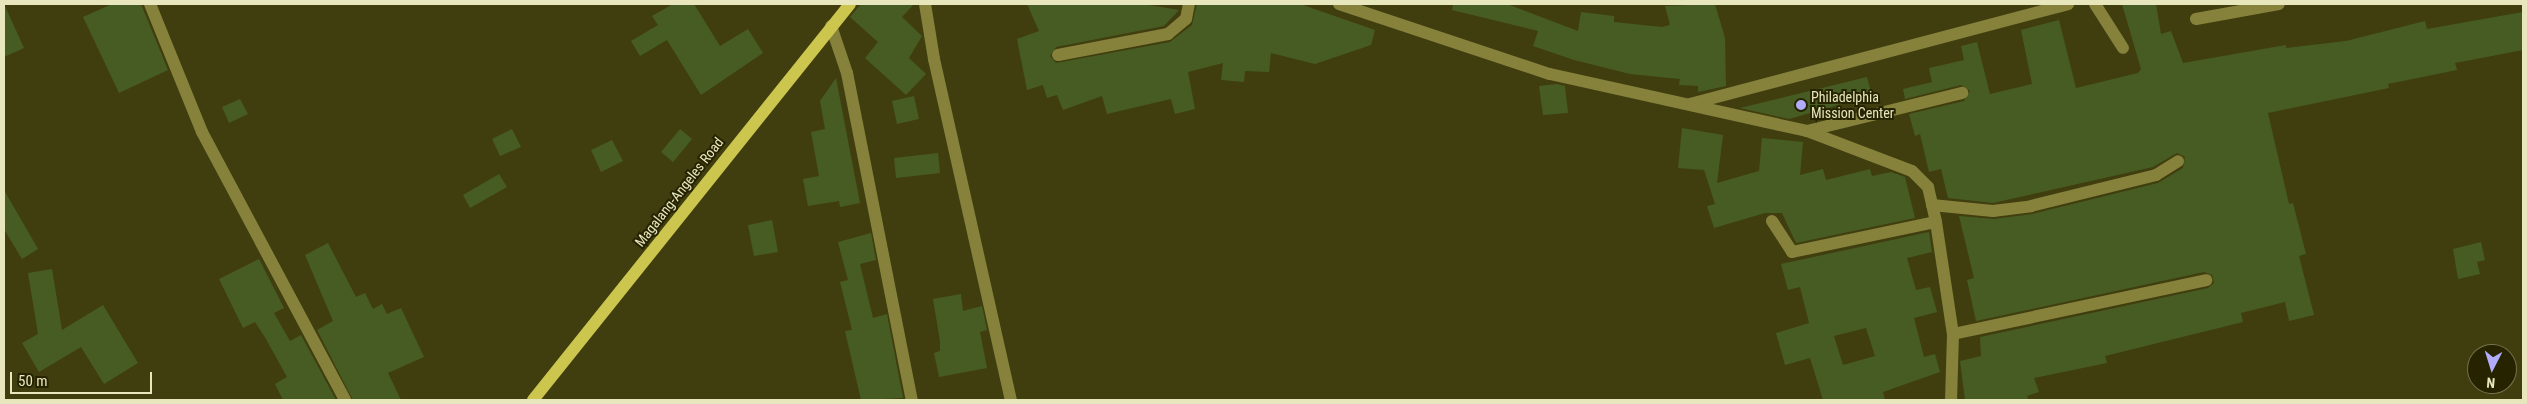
<!DOCTYPE html>
<style>
body{margin:0}
#map{position:relative;width:2527px;height:404px;overflow:hidden;background:#403e0f;font-family:"Roboto Condensed",sans-serif}
div>[style]{position:absolute}
.building>*{inset:0;background:#475c22}
.minor>*{height:12px;margin:-6px;padding:0 6px;transform-origin:6px;border-radius:6px;background:#86823c}
.major>*{height:12px;margin:-6px;padding:0 6px;transform-origin:6px;border-radius:6px;background:#ccc64f}
.dots>*{width:14px;height:14px;translate:-50% -50%;box-sizing:border-box;border:2px solid #262400;border-radius:50%}
span{translate:-50% -50%;white-space:nowrap;text-align:center;line-height:1.15;-webkit-text-stroke:4px #262400;paint-order:stroke}
.poi-label{font-size:14px;color:#e7e6bd}
.left{translate:0 -50%;text-align:left}
.street-label{font-size:14px;color:#e7e6bd}
.frame{position:absolute;inset:0;border:5px solid #e7e6bd;pointer-events:none}
.north{position:absolute;left:2467px;top:344px;width:50px;height:50px;box-sizing:border-box;background:#262400;border:1px solid #73724c;border-radius:50%;rotate:185deg;font-size:14px;font-weight:700;line-height:20px;text-align:center;color:#e7e6bd}
.north::after{content:'';display:block;margin:auto;width:18px;height:22px;background:#b2adfa;clip-path:polygon(50% 0,100% 100%,50% 72%,0 100%)}
.scale{position:absolute;left:10px;top:372px;width:142px;height:22px;box-sizing:border-box;border:2px solid #e7e6bd;border-top:0;padding-left:6px;font-size:15px;line-height:18px;white-space:nowrap;color:#e7e6bd;-webkit-text-stroke:4px #262400;paint-order:stroke}
</style>
<div id="map">
<div class="building">
<i style="clip-path:polygon(4px 4px,24px 48px,4px 57px)"></i>
<i style="clip-path:polygon(112px 4px,141px 4px,168px 70px,119px 93px,83px 17px)"></i>
<i style="clip-path:polygon(673px 4px,694px 4px,720px 46px,748px 29px,763px 53px,701px 95px,667px 40px,640px 56px,631px 41px,658px 25px,652px 16px)"></i>
<i style="clip-path:polygon(861px 4px,914px 4px,902px 17px,922px 36px,909px 58px,926px 74px,906px 95px,865px 58px,878px 42px,850px 17px)"></i>
<i style="clip-path:polygon(1027px 4px,1143px 4px,1179px 10px,1164px 26px,1056px 47px,1050px 56px,1056px 63px,1170px 42px,1192px 25px,1197px 4px,1300px 4px,1375px 30px,1371px 45px,1315px 64px,1271px 53px,1269px 72px,1245px 71px,1244px 82px,1221px 80px,1223px 63px,1188px 72px,1195px 109px,1175px 114px,1171px 99px,1107px 114px,1102px 96px,1063px 110px,1057px 95px,1047px 98px,1043px 85px,1027px 90px,1017px 39px,1039px 31px)"></i>
<i style="clip-path:polygon(1453px 4px,1507px 4px,1578px 31px,1581px 12px,1614px 16px,1614px 22px,1662px 27px,1670px 25px,1665px 6px,1715px 4px,1725px 38px,1726px 86px,1698px 92px,1698px 86px,1679px 85px,1680px 79px,1630px 74px,1574px 60px,1533px 46px,1538px 31px,1452px 10px)"></i>
<i style="clip-path:polygon(2122px 4px,2156px 4px,2161px 34px,2171px 31px,2183px 63px,2286px 45px,2286px 48px,2346px 41px,2425px 21px,2427px 29px,2523px 12px,2523px 50px,2455px 63px,2457px 70px,2388px 84px,2389px 88px,2268px 113px,2289px 204px,2293px 203px,2306px 254px,2299px 256px,2314px 315px,2289px 321px,2285px 302px,2241px 313px,2243px 322px,2105px 356px,2107px 363px,2034px 378px,2039px 392px,2027px 396px,2029px 400px,1965px 400px,1960px 361px,1981px 356px,1980px 337px,2208px 288px,2214px 283px,2212px 275px,2204px 272px,1976px 321px,1967px 280px,1974px 278px,1959px 216px,1994px 219px,2032px 214px,2158px 183px,2183px 168px,2185px 157px,2177px 153px,2153px 167px,1993px 203px,1948px 198px,1941px 169px,1929px 172px,1920px 134px,1915px 136px,1909px 114px,1964px 101px,1970px 91px,1961px 85px,1905px 99px,1903px 89px,1932px 82px,1929px 68px,1964px 60px,1961px 46px,1977px 42px,1990px 94px,2032px 84px,2021px 30px,2059px 20px,2076px 88px,2138px 73px,2141px 69px)"></i>
<i style="clip-path:polygon(1867px 77px,1873px 100px,1853px 105px,1852px 101px,1789px 119px,1740px 108px)"></i>
<i style="clip-path:polygon(836px 78px,860px 203px,840px 207px,839px 201px,808px 206px,803px 179px,819px 176px,811px 132px,825px 129px,820px 101px)"></i>
<i style="clip-path:polygon(1557px 84px,1565px 86px,1568px 113px,1543px 115px,1539px 86px)"></i>
<i style="clip-path:polygon(914px 96px,919px 119px,897px 124px,892px 101px)"></i>
<i style="clip-path:polygon(240px 99px,248px 114px,229px 123px,222px 107px)"></i>
<i style="clip-path:polygon(1682px 128px,1723px 135px,1717px 183px,1759px 171px,1762px 138px,1803px 142px,1800px 175px,1823px 169px,1826px 180px,1870px 169px,1872px 176px,1891px 172px,1905px 177px,1915px 218px,1796px 243px,1782px 213px,1765px 213px,1714px 228px,1707px 206px,1715px 204px,1704px 170px,1678px 168px)"></i>
<i style="clip-path:polygon(512px 129px,521px 147px,500px 156px,492px 139px)"></i>
<i style="clip-path:polygon(680px 129px,692px 139px,673px 162px,661px 152px)"></i>
<i style="clip-path:polygon(612px 140px,623px 161px,601px 172px,591px 150px)"></i>
<i style="clip-path:polygon(938px 153px,940px 173px,896px 178px,894px 158px)"></i>
<i style="clip-path:polygon(499px 174px,507px 187px,470px 208px,463px 195px)"></i>
<i style="clip-path:polygon(4px 190px,38px 249px,22px 259px,4px 229px)"></i>
<i style="clip-path:polygon(772px 220px,778px 252px,754px 256px,748px 225px)"></i>
<i style="clip-path:polygon(evenodd,1929px 232px,1932px 252px,1907px 258px,1916px 290px,1930px 287px,1937px 312px,1914px 318px,1924px 357px,1935px 354px,1940px 372px,1883px 392px,1885px 400px,1823px 400px,1810px 358px,1785px 365px,1776px 333px,1809px 323px,1800px 287px,1788px 290px,1781px 264px,1929px 232px,1866px 328px,1875px 356px,1843px 365px,1834px 336px,1866px 328px)"></i>
<i style="clip-path:polygon(871px 233px,876px 260px,860px 264px,873px 318px,887px 314px,903px 398px,861px 400px,845px 331px,852px 330px,840px 282px,848px 280px,838px 242px)"></i>
<i style="clip-path:polygon(2481px 242px,2485px 260px,2477px 262px,2480px 274px,2458px 279px,2453px 249px)"></i>
<i style="clip-path:polygon(328px 243px,356px 297px,365px 293px,373px 309px,382px 304px,387px 314px,401px 308px,424px 357px,388px 373px,401px 400px,353px 400px,317px 330px,333px 321px,305px 255px)"></i>
<i style="clip-path:polygon(259px 259px,284px 308px,274px 313px,290px 341px,301px 335px,336px 400px,283px 400px,275px 384px,287px 377px,266px 339px,255px 322px,243px 328px,219px 279px)"></i>
<i style="clip-path:polygon(52px 269px,62px 330px,103px 305px,138px 363px,104px 384px,81px 347px,39px 372px,22px 343px,38px 334px,28px 273px)"></i>
<i style="clip-path:polygon(961px 294px,963px 311px,982px 306px,987px 330px,980px 332px,987px 368px,939px 377px,934px 353px,940px 351px,940px 341px,933px 299px)"></i>
</div>
<div class="minor">
<i style="left:150px;top:4px;width:138px;rotate:67.9deg"></i>
<i style="left:202px;top:132px;width:304px;rotate:61.9deg"></i>
<i style="left:925px;top:4px;width:56px;rotate:80.7deg"></i>
<i style="left:934px;top:59px;width:350px;rotate:77.3deg"></i>
<i style="left:1339px;top:4px;width:222px;rotate:18.4deg"></i>
<i style="left:1550px;top:74px;width:263px;rotate:12.5deg"></i>
<i style="left:1807px;top:131px;width:112px;rotate:20.9deg"></i>
<i style="left:1912px;top:171px;width:23px;rotate:45deg"></i>
<i style="left:1928px;top:187px;width:36px;rotate:77deg"></i>
<i style="left:1936px;top:222px;width:113px;rotate:81.4deg"></i>
<i style="left:1953px;top:334px;width:66px;rotate:91.7deg"></i>
<i style="left:2095px;top:4px;width:52px;rotate:57.5deg"></i>
<i style="left:2196px;top:19px;width:84px;rotate:-10.2deg"></i>
<i style="left:831px;top:26px;width:50px;rotate:71.2deg"></i>
<i style="left:847px;top:73px;width:333px;rotate:78.8deg"></i>
<i style="left:1058px;top:55px;width:112px;rotate:-10.8deg"></i>
<i style="left:1168px;top:34px;width:23px;rotate:-40deg"></i>
<i style="left:1186px;top:19px;width:15px;rotate:-79deg"></i>
<i style="left:1690px;top:104px;width:391px;rotate:-14.8deg"></i>
<i style="left:1807px;top:131px;width:160px;rotate:-13.8deg"></i>
<i style="left:1932px;top:205px;width:61px;rotate:5.6deg"></i>
<i style="left:1993px;top:211px;width:38px;rotate:-7deg"></i>
<i style="left:2031px;top:206px;width:129px;rotate:-13.9deg"></i>
<i style="left:2156px;top:175px;width:26px;rotate:-32deg"></i>
<i style="left:1772px;top:221px;width:37px;rotate:57deg"></i>
<i style="left:1792px;top:252px;width:147px;rotate:-11.8deg"></i>
<i style="left:1953px;top:334px;width:259px;rotate:-12deg"></i>
</div>
<div class="major">
<i style="left:533px;top:400px;width:507px;rotate:-51.32deg"></i>
</div>
<div class="dots">
<i style="left:1801px;top:105px;background:#b2adfa"></i>
</div>
<div class="poi-label">
<span class="left" style="left:1811px;top:105px">Philadelphia<br>Mission Center</span>
</div>
<div class="street-label">
<span style="left:679px;top:192px;rotate:-52deg">Magalang-Angeles Road</span>
</div>
<div class="frame"></div>
<div class="north">N</div>
<div class="scale">50 m</div>
</div>
